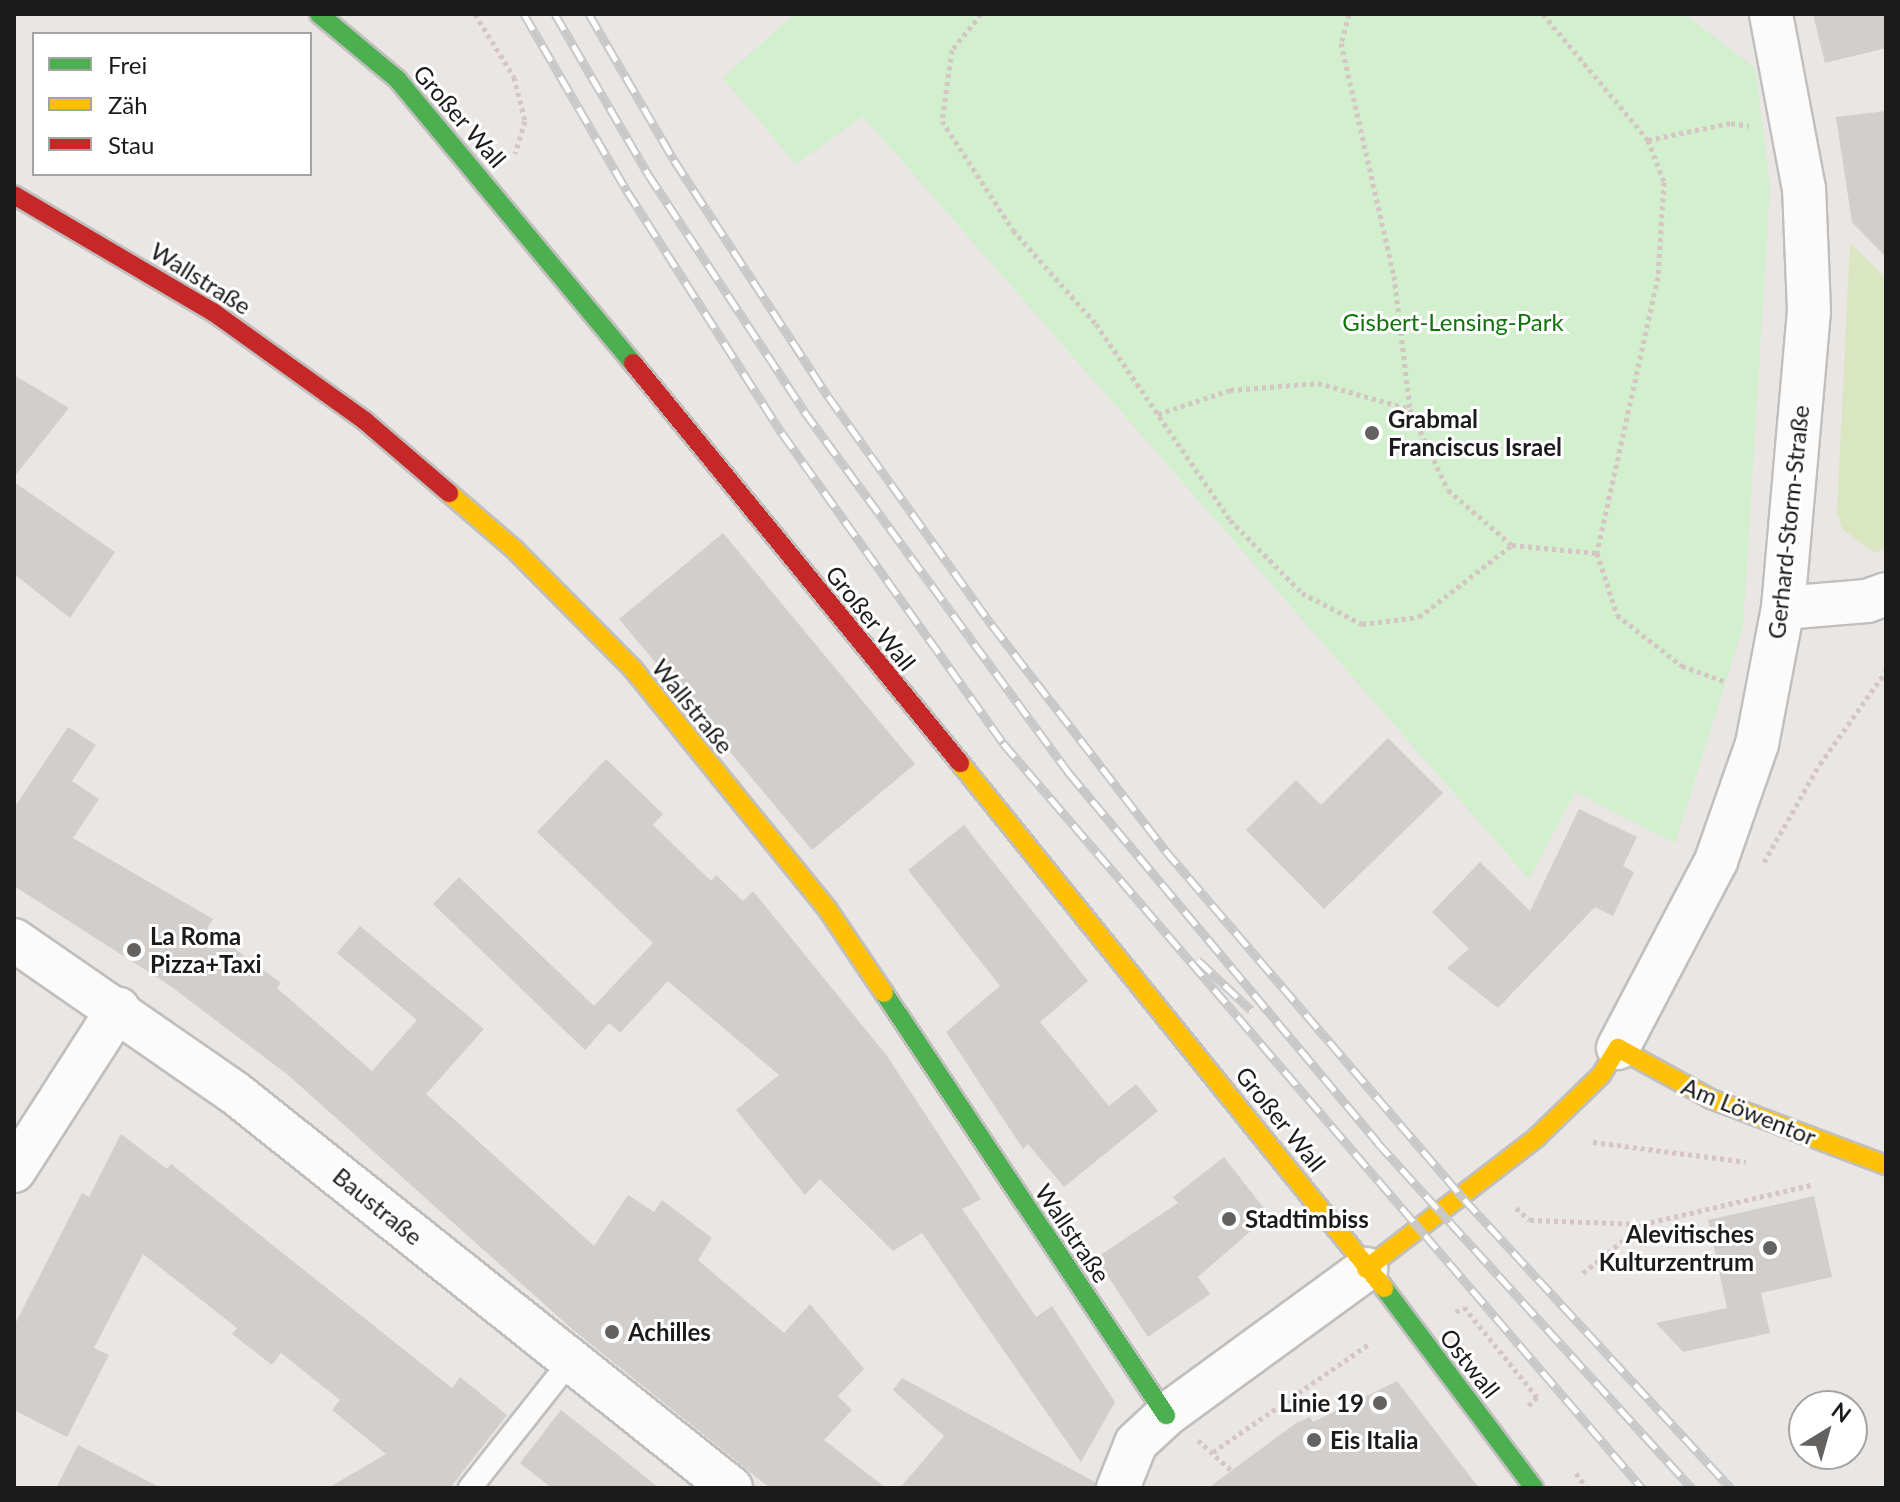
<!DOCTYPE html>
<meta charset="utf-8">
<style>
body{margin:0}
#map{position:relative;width:1900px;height:1502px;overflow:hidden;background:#e9e6e3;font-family:Lato,sans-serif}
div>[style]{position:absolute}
.grass>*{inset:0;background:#dae6c1}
.park>*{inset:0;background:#d2efce}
.building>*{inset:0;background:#d1cecc}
.path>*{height:5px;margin-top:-2.5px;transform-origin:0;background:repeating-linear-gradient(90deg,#d5c5c4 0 4px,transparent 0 8px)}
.roads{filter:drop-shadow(2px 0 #c0bfbe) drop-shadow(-2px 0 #c0bfbe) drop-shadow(0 2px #c0bfbe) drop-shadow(0 -2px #c0bfbe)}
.lane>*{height:22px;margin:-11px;padding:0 11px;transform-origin:11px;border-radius:11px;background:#fcfbfb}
.street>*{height:42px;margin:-21px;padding:0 21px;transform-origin:21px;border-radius:21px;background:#fcfbfb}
.fast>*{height:18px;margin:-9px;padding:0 9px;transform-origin:9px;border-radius:9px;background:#4caf50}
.slow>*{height:18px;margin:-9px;padding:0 9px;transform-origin:9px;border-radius:9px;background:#ffc107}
.jam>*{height:18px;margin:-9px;padding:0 9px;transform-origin:9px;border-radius:9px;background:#c62828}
.rail>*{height:9px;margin-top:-4.5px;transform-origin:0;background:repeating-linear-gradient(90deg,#fff 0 18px,#c9c8c8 0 36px);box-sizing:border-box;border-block:2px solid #c9c8c8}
.dots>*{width:22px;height:22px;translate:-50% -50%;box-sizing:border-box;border:4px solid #fff;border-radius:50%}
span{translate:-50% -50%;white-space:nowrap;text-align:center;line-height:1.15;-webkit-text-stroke:6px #fff;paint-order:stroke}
.street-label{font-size:24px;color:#1b1b1b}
.park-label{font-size:24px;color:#12730e}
.poi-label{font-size:24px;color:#1b1b1b;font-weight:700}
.left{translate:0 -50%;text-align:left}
.right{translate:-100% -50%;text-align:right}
.frame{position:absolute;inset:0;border:16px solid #1b1b1b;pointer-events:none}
.legend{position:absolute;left:32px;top:32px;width:280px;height:144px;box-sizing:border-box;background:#fff;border:2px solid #a4a4a4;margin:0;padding:10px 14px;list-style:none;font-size:24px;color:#1b1b1b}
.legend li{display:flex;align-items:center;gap:16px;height:40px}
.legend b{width:40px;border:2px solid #a4a4a4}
.north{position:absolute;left:1788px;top:1390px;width:80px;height:80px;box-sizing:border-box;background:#fff;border:2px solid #a4a4a4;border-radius:50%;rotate:37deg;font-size:22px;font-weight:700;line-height:32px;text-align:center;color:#1b1b1b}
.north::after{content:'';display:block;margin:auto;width:28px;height:36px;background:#636261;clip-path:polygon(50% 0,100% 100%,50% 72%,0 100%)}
</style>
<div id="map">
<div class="grass">
<i style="clip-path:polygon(1850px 243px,1886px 278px,1886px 547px,1875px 553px,1842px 529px,1837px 512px)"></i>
</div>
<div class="park">
<i style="clip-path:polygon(794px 14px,1684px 14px,1755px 68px,1770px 188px,1743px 627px,1675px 843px,1575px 792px,1529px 879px,863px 116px,796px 164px,723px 78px)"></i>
</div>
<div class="building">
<i style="clip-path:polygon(1813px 14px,1886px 14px,1886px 48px,1825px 63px)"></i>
<i style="clip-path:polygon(1886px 111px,1886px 257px,1852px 222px,1836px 117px)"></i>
<i style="clip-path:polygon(14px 375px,69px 408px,14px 477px)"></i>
<i style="clip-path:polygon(14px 482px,115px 552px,70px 618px,14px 574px)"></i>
<i style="clip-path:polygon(723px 533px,915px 764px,812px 850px,619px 619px)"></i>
<i style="clip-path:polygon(68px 727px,96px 745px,72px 781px,99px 799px,73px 838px,213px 919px,207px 928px,281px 983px,277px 988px,372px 1071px,417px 1020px,337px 953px,360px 926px,484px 1029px,426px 1094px,594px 1246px,628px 1195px,654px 1212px,662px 1200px,712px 1238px,698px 1260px,784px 1333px,810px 1304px,864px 1369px,838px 1396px,852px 1410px,824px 1440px,886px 1488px,770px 1488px,572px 1329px,288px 1075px,169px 985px,14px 886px,14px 808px)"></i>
<i style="clip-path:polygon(1388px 738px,1443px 793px,1324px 909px,1246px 830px,1296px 780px,1321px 805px)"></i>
<i style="clip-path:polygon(606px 759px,663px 814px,653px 825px,711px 881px,716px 875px,743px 901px,753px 891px,887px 1056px,981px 1199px,962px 1209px,1036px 1317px,1052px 1306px,1115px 1402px,1081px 1462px,922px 1233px,893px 1251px,820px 1179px,805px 1195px,736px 1110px,779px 1075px,668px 981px,620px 1033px,609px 1023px,585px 1050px,433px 904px,459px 877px,594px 1006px,653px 943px,537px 832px)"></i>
<i style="clip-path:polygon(1579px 809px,1637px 837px,1623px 866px,1634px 872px,1613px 916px,1595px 907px,1498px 1008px,1447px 968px,1469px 949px,1432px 912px,1480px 862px,1530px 911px)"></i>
<i style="clip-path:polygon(964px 825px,1088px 981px,1040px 1022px,1109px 1106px,1136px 1084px,1158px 1111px,1064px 1187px,1028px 1144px,1023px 1149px,946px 1032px,1000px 986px,908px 870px)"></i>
<i style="clip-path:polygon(121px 1134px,167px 1169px,171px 1164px,452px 1388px,460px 1377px,507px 1415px,450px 1488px,328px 1488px,386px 1454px,332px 1410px,340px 1400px,281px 1353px,272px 1365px,232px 1334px,237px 1328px,143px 1254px,94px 1348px,109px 1355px,67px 1437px,14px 1410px,14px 1326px,82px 1193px,89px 1197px)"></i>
<i style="clip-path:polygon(1224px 1157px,1269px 1215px,1198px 1277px,1210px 1294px,1148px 1337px,1096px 1258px,1178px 1203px,1173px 1197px)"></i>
<i style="clip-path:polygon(1814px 1196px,1832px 1277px,1761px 1293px,1770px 1333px,1683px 1352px,1656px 1323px,1727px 1308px,1708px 1220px)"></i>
<i style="clip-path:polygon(902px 1378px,1095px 1482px,1095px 1488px,900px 1488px,944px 1436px,893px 1390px)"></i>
<i style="clip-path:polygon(1397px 1381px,1479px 1488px,1208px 1488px,1296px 1423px,1310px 1417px,1313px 1422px)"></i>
<i style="clip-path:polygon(561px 1410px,612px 1450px,659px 1488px,552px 1488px,520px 1463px)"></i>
<i style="clip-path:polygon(78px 1445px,161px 1488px,56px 1488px)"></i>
</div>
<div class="path">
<i style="left:475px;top:14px;width:74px;rotate:58.2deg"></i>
<i style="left:514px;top:77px;width:45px;rotate:76deg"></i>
<i style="left:525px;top:121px;width:34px;rotate:107deg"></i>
<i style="left:981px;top:14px;width:46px;rotate:128.9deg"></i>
<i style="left:952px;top:50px;width:72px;rotate:98deg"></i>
<i style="left:942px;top:121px;width:130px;rotate:56.9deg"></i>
<i style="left:1013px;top:230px;width:125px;rotate:48.6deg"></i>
<i style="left:1096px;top:324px;width:237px;rotate:55.6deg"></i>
<i style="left:1230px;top:520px;width:103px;rotate:45.4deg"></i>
<i style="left:1302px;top:593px;width:68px;rotate:27.3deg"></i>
<i style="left:1362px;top:624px;width:57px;rotate:-7deg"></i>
<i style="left:1419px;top:617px;width:118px;rotate:-37.7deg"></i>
<i style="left:1349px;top:14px;width:30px;rotate:105deg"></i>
<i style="left:1341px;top:43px;width:239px;rotate:77.2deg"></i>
<i style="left:1394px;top:276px;width:134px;rotate:83.1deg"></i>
<i style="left:1410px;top:409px;width:89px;rotate:64.9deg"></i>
<i style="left:1448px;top:490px;width:84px;rotate:40.7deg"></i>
<i style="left:1512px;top:545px;width:85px;rotate:5.4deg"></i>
<i style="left:1543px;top:14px;width:164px;rotate:50.2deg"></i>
<i style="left:1648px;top:140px;width:45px;rotate:69.1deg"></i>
<i style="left:1664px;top:182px;width:95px;rotate:93.6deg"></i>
<i style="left:1658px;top:277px;width:283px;rotate:102.5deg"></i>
<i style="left:1597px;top:553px;width:65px;rotate:72.1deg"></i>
<i style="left:1617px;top:615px;width:83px;rotate:38.1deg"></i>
<i style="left:1682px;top:666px;width:48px;rotate:19.6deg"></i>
<i style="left:1648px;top:140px;width:85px;rotate:-11.6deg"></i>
<i style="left:1731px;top:123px;width:18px;rotate:9deg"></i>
<i style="left:1158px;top:414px;width:76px;rotate:-18.4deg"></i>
<i style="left:1230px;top:390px;width:88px;rotate:-4.5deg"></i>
<i style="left:1318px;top:383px;width:96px;rotate:15.8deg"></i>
<i style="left:1764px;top:862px;width:113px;rotate:-60.3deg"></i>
<i style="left:1820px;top:764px;width:114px;rotate:-54.6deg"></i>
<i style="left:1593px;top:1142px;width:154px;rotate:7.4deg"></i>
<i style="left:1516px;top:1208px;width:18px;rotate:41deg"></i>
<i style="left:1530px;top:1220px;width:112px;rotate:2deg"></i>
<i style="left:1583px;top:1273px;width:77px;rotate:-39.2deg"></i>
<i style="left:1643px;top:1224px;width:172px;rotate:-13.1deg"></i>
<i style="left:1456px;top:1312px;width:9px;rotate:-32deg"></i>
<i style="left:1464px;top:1307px;width:116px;rotate:51deg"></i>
<i style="left:1537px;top:1397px;width:13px;rotate:135deg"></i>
<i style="left:1198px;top:1440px;width:47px;rotate:42.4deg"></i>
<i style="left:1213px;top:1452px;width:190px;rotate:-34.7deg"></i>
<i style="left:1576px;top:1473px;width:19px;rotate:54deg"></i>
</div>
<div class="roads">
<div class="lane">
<i style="left:470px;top:1488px;width:163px;rotate:-51.7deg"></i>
</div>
<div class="street">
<i style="left:1783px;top:608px;width:84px;rotate:-4.8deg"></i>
<i style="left:1867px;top:601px;width:20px;rotate:-20deg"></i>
<i style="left:14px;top:940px;width:269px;rotate:34.7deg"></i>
<i style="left:235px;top:1093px;width:634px;rotate:38.53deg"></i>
<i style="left:1618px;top:1048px;width:211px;rotate:-62.3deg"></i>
<i style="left:1716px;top:861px;width:124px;rotate:-70.7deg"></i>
<i style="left:1757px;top:744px;width:138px;rotate:-79.2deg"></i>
<i style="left:1783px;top:608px;width:298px;rotate:-85deg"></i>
<i style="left:1809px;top:311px;width:122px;rotate:-92.3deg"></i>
<i style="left:1804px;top:189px;width:178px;rotate:-100.7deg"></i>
<i style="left:14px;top:1171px;width:193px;rotate:-57.3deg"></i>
<i style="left:1118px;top:1488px;width:48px;rotate:-68.2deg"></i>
<i style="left:1136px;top:1443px;width:41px;rotate:-43deg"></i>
<i style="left:1166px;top:1415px;width:248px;rotate:-36.1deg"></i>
</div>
<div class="fast">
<i style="left:319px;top:14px;width:102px;rotate:39.8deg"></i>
<i style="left:397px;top:79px;width:369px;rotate:50.3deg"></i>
<i style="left:884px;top:993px;width:508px;rotate:56.25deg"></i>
<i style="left:1384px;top:1288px;width:250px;rotate:53.1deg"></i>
</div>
<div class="slow">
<i style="left:449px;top:493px;width:86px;rotate:40.7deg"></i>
<i style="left:514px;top:549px;width:169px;rotate:45.2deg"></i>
<i style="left:633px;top:669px;width:310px;rotate:51deg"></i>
<i style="left:828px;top:910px;width:100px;rotate:56deg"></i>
<i style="left:960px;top:763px;width:675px;rotate:51.07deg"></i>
<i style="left:1366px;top:1269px;width:215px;rotate:-37.6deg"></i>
<i style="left:1536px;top:1138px;width:91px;rotate:-44.1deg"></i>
<i style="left:1601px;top:1075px;width:32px;rotate:-58deg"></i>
<i style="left:1618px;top:1048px;width:106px;rotate:28.7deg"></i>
<i style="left:1711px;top:1099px;width:187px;rotate:20.7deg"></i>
</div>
<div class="jam">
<i style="left:14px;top:195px;width:231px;rotate:30.5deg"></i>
<i style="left:213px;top:312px;width:187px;rotate:35.6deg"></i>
<i style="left:365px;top:421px;width:111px;rotate:40.6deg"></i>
<i style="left:633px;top:363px;width:517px;rotate:50.73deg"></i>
</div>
</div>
<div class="rail">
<i style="left:524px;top:14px;width:205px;rotate:59.8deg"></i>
<i style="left:627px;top:191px;width:287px;rotate:57.4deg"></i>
<i style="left:782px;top:433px;width:381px;rotate:54.5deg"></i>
<i style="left:1003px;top:743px;width:982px;rotate:49.38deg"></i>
<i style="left:555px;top:14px;width:185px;rotate:59.8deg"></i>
<i style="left:648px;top:174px;width:284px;rotate:56.6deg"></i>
<i style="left:804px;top:411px;width:449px;rotate:53.8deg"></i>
<i style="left:1069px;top:773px;width:481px;rotate:50.1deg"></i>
<i style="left:1377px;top:1142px;width:468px;rotate:47.7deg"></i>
<i style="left:589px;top:14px;width:169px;rotate:59.8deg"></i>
<i style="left:674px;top:160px;width:282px;rotate:56.9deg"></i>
<i style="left:828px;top:396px;width:282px;rotate:54.4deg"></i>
<i style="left:992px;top:625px;width:284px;rotate:52.4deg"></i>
<i style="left:1165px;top:850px;width:460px;rotate:49.4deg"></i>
<i style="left:1464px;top:1199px;width:393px;rotate:47.3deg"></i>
<i style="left:1198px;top:960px;width:73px;rotate:43.3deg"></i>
</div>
<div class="dots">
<i style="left:1372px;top:433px;background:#636261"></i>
<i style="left:134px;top:950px;background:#636261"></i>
<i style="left:1229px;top:1219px;background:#636261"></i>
<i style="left:1770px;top:1248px;background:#636261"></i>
<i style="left:612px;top:1332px;background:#636261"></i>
<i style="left:1380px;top:1403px;background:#636261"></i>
<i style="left:1314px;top:1440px;background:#636261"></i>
</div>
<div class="street-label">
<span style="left:460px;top:116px;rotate:49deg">Großer Wall</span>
<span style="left:201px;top:278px;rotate:32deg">Wallstraße</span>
<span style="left:1788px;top:522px;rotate:-84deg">Gerhard-Storm-Straße</span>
<span style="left:871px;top:618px;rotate:51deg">Großer Wall</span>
<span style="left:693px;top:706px;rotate:51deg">Wallstraße</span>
<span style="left:1749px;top:1111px;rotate:22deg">Am Löwentor</span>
<span style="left:1281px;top:1119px;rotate:51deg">Großer Wall</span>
<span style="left:378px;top:1206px;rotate:39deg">Baustraße</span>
<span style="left:1073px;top:1233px;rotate:56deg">Wallstraße</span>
<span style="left:1470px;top:1363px;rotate:52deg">Ostwall</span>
</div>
<div class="park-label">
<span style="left:1453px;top:322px">Gisbert-Lensing-Park</span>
</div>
<div class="poi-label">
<span class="left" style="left:1388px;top:433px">Grabmal<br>Franciscus Israel</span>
<span class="left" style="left:150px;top:950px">La Roma<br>Pizza+Taxi</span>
<span class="left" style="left:1245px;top:1219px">Stadtimbiss</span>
<span class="right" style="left:1754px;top:1248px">Alevitisches<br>Kulturzentrum</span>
<span class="left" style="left:628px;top:1332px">Achilles</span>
<span class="right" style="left:1364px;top:1403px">Linie 19</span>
<span class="left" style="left:1330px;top:1440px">Eis Italia</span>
</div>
<div class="frame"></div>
<ul class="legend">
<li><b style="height:10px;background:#4caf50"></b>Frei</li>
<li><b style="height:10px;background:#ffc107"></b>Zäh</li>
<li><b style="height:10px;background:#c62828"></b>Stau</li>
</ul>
<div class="north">N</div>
</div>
